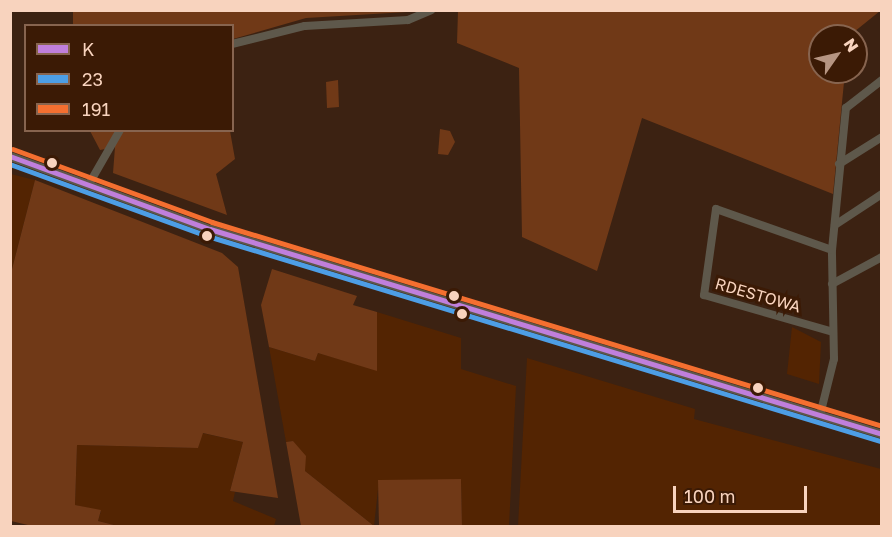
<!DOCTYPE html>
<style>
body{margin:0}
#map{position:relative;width:892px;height:537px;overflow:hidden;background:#3c2212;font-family:"Golos Text",sans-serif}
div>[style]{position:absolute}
.built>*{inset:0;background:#532402}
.green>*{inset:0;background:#703917}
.minor>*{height:8px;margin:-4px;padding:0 4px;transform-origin:4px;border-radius:4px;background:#5e584b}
.tertiary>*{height:9px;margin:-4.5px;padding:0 4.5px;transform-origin:4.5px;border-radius:4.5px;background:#5e584b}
.bus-1>*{height:4.5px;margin:-2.25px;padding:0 2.25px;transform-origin:2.25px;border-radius:2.25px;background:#c07fdc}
.bus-2>*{height:4.5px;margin:-2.25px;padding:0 2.25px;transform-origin:2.25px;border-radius:2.25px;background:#4d9ee5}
.bus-3>*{height:4.5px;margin:-2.25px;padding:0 2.25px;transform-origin:2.25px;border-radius:2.25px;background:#f46f30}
.dots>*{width:16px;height:16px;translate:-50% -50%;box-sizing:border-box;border:3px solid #3b1a05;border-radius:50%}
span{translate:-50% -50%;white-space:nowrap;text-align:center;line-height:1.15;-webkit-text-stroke:6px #3b1a05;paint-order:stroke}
.street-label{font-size:16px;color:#f8d3be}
.frame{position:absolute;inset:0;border:12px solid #f8d3be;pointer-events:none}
.legend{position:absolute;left:24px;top:24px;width:210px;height:108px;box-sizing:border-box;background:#3b1a05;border:2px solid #87644f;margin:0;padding:8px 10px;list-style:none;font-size:18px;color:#f8d3be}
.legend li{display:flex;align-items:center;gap:12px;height:30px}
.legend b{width:30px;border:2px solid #87644f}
.north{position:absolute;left:808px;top:24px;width:60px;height:60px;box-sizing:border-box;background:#3b1a05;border:2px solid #87644f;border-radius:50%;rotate:56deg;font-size:16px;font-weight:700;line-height:24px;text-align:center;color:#f8d3be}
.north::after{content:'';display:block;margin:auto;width:21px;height:27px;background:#b69582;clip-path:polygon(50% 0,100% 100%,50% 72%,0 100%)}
.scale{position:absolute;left:673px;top:486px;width:134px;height:27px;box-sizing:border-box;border:3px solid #f8d3be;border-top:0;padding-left:8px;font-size:18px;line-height:21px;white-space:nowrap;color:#f8d3be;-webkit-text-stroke:4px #3b1a05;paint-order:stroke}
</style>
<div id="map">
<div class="built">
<i style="clip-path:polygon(11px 174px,35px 180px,11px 273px)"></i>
<i style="clip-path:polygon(377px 312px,461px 338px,461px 369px,516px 386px,509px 526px,462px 526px,461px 480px,379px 480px,374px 526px,305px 471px,293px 441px,286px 442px,269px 347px,315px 361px,318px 353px,377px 370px)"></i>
<i style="clip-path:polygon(792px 327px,821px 342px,819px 384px,787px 374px)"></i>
<i style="clip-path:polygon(527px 358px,695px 409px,694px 419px,881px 469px,881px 526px,518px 526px)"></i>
<i style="clip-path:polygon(202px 433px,243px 442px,230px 491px,235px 492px,233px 501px,276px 519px,274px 526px,118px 526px,98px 521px,101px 511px,75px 505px,77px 445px,198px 448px)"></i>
</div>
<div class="green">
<i style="clip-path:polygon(73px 11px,424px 11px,306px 18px,233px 39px,232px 26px,73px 25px)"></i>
<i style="clip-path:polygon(458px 11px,880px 11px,849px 36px,820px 36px,820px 72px,845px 72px,833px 194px,642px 118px,597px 271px,522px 237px,519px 68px,457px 43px)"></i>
<i style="clip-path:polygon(338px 80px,339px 107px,327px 108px,326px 82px)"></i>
<i style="clip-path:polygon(440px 129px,450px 131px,455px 142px,448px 155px,438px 154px)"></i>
<i style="clip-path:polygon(90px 131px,230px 131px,235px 159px,216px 174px,227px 215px,113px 173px,115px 147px,100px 150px)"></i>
<i style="clip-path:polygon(35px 180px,222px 253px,238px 267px,278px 498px,230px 491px,243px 442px,203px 433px,198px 448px,77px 445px,75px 505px,101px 510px,98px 521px,118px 526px,32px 526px,11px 521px,11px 273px)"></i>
<i style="clip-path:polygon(272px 269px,357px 296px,353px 305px,377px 312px,377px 371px,318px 353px,315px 361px,269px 347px,261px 305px)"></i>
<i style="clip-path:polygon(293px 441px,306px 456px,305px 471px,374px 526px,301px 526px,286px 442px)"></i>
<i style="clip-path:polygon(461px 479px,462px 526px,379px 526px,378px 480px)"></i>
</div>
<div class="minor">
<i style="left:232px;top:44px;width:75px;rotate:-13.9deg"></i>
<i style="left:305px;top:26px;width:103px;rotate:-3.3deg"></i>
<i style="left:408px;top:20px;width:25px;rotate:-23deg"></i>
<i style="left:839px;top:164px;width:51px;rotate:-32.1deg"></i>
<i style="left:89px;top:184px;width:62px;rotate:-60.1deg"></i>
<i style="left:835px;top:225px;width:56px;rotate:-33.4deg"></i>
<i style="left:832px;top:250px;width:123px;rotate:-160.5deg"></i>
<i style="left:716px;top:209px;width:87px;rotate:97.9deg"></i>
<i style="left:704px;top:295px;width:134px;rotate:16deg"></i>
<i style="left:832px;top:284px;width:57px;rotate:-28.4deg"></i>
<i style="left:820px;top:415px;width:58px;rotate:-76deg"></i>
<i style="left:834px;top:359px;width:109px;rotate:-91.1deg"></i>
<i style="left:832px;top:250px;width:143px;rotate:-84.4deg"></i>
<i style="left:846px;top:108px;width:46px;rotate:-37.9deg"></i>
</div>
<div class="tertiary">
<i style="left:10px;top:156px;width:213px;rotate:20.1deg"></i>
<i style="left:210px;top:229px;width:703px;rotate:16.96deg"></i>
</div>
<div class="bus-1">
<i style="left:10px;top:156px;width:213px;rotate:20.1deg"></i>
<i style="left:210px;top:229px;width:703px;rotate:16.96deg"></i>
</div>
<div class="bus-2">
<i style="left:10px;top:164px;width:211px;rotate:20deg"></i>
<i style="left:208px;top:236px;width:703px;rotate:16.96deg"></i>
</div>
<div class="bus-3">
<i style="left:13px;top:149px;width:212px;rotate:20.1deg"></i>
<i style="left:212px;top:222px;width:700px;rotate:16.93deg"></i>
</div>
<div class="dots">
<i style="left:52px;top:163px;background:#f8d3be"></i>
<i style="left:207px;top:236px;background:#f8d3be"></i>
<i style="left:454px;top:296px;background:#f8d3be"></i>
<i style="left:462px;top:314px;background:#f8d3be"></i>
<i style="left:758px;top:388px;background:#f8d3be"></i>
</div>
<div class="street-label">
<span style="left:758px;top:295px;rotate:16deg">RDESTOWA</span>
</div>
<div class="frame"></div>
<ul class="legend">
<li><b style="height:8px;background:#c07fdc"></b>K</li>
<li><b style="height:8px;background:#4d9ee5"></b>23</li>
<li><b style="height:8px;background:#f46f30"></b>191</li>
</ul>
<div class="north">N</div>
<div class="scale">100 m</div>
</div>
